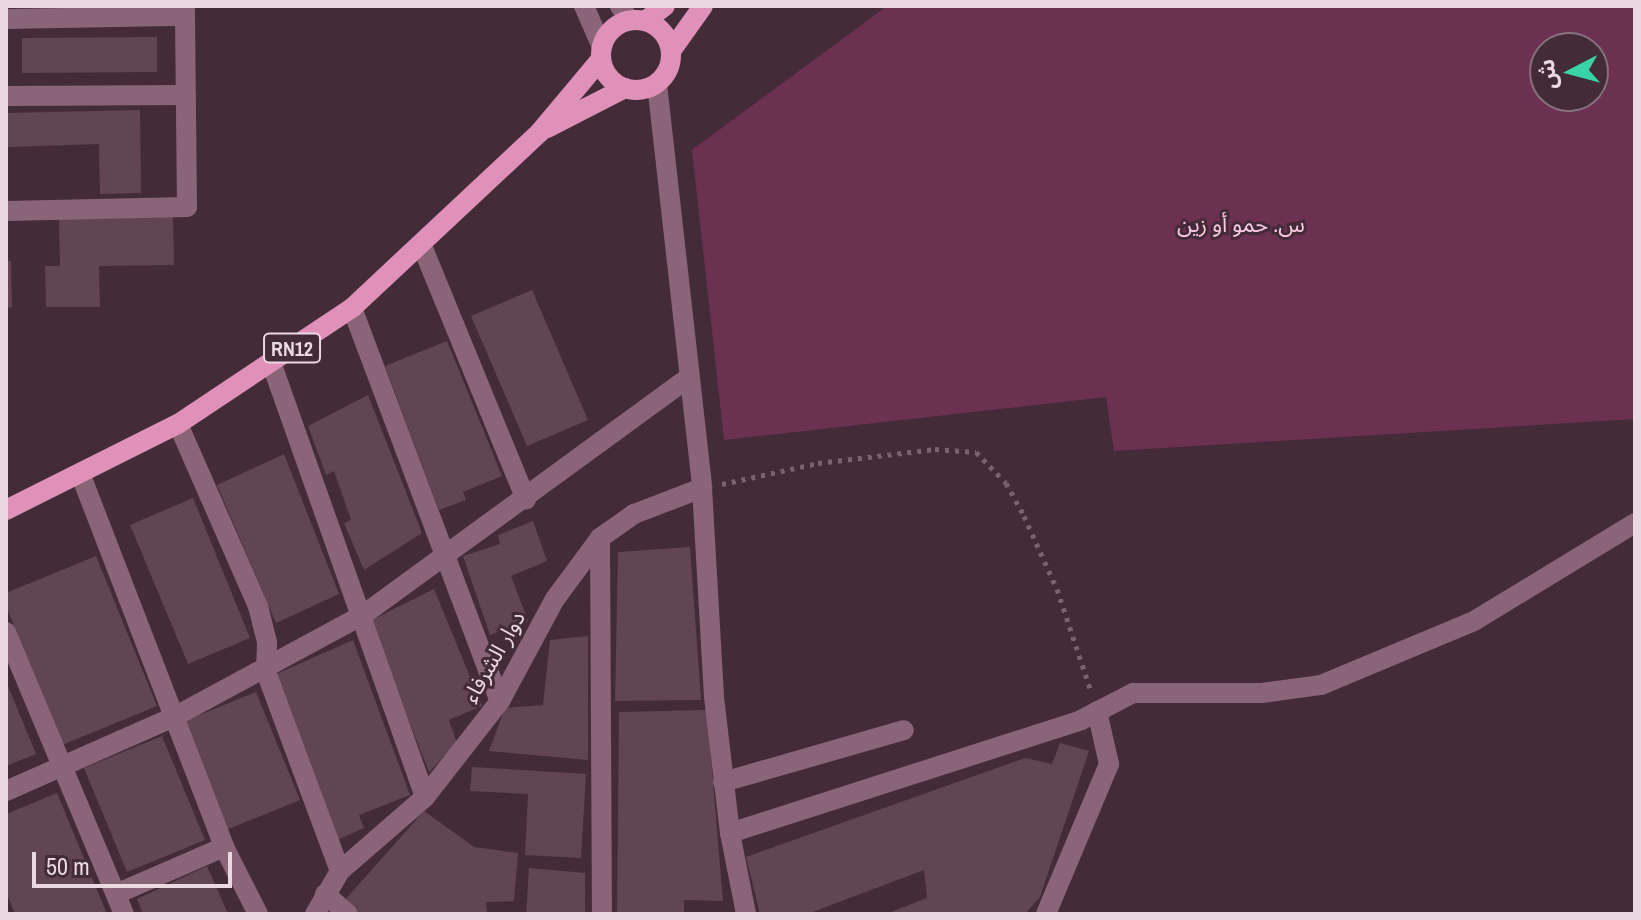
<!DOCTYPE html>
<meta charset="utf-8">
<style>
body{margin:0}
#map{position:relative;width:1641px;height:920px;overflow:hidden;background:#442b38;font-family:"Archivo Narrow","Noto Sans Arabic",sans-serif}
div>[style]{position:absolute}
.green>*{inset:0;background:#6c3051}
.building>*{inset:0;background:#614553}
.path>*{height:5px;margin-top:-2.5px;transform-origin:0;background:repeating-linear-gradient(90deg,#79636e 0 4px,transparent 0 10px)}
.minor>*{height:20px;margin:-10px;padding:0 10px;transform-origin:10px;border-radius:10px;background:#8a6477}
.major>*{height:20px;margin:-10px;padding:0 10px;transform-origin:10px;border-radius:10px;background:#df91b9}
.major>.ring{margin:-10px;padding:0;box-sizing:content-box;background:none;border:20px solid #df91b9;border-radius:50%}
span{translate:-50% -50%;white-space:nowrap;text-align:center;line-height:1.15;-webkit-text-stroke:6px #442b38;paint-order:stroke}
.shield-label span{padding:2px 6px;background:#442b38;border:2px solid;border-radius:6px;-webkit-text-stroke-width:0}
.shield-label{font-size:20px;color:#ead9e1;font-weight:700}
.park-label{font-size:22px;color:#fbcae2}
.street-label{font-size:22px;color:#ead9e1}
.frame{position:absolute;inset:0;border:8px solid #ead9e1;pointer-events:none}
.north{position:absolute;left:1529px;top:32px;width:80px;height:80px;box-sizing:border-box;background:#442b38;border:2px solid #86717c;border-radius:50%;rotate:264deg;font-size:22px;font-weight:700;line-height:32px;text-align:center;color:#ead9e1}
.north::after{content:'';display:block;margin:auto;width:28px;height:36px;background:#39d4a5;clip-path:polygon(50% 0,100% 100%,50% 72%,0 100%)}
.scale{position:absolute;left:32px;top:852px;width:200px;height:36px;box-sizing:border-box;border:4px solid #ead9e1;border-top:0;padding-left:10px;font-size:24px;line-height:28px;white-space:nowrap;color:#ead9e1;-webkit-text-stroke:6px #442b38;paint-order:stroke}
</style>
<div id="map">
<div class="green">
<i style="clip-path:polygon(evenodd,887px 6px,1635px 6px,1635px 419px,1114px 451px,1106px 397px,724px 440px,692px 150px,887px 6px,1545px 48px,1593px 48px,1593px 96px,1545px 96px,1545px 48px)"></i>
</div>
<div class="building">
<i style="clip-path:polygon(157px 37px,157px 72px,22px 73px,22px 38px)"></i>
<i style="clip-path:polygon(140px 110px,141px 193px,100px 194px,99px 144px,7px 147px,6px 113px)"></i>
<i style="clip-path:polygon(173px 216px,174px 265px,99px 266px,100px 307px,46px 307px,45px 266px,60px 266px,59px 218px)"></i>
<i style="clip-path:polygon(6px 261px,11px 261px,12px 307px,6px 308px)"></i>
<i style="clip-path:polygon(532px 290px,588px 420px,527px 446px,471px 316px)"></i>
<i style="clip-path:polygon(447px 341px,502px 476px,463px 492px,466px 500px,439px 510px,385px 366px)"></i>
<i style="clip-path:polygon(368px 395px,422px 533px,364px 570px,344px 523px,351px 520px,334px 471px,326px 475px,308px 426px)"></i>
<i style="clip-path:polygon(284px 454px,339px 594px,276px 623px,217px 485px)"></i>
<i style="clip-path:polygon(193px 498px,250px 638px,188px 664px,130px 525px)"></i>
<i style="clip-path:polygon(533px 521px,547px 561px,511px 576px,528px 621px,490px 635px,463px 556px,500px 544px,498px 535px)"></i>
<i style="clip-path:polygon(690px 547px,701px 700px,615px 701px,618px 552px)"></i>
<i style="clip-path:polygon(96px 556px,157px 706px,62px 745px,6px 606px,6px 593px)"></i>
<i style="clip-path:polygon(434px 589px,482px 706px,449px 720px,457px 743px,429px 772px,370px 621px)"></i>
<i style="clip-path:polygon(588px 636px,588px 760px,489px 751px,505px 708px,543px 705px,550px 640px)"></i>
<i style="clip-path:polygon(353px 640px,410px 795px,359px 815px,364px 828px,337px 840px,276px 674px)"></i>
<i style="clip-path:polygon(6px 681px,36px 754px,6px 766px)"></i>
<i style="clip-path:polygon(256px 692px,300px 800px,226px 830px,182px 722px)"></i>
<i style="clip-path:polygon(707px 710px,723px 901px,684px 900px,684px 914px,617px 914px,619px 712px)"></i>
<i style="clip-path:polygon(162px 736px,205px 840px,127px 872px,84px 768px)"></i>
<i style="clip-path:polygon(1060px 743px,1089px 751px,1040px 897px,1025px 914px,886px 914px,927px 898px,924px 870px,807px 914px,760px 914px,746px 857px,1025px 758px,1052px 764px)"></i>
<i style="clip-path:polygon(472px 767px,586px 774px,581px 858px,525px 855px,528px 794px,470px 791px)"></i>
<i style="clip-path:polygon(57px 793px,107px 914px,15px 914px,6px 892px,6px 814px)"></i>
<i style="clip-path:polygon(424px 811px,474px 847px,518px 853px,514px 901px,486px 902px,487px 914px,360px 914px,344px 901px)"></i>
<i style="clip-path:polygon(207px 866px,228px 914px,143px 914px,137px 899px)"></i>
<i style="clip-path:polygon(529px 868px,585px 873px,585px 914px,526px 914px)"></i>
</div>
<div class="path">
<i style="left:722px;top:484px;width:98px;rotate:-12.3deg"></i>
<i style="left:818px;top:463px;width:118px;rotate:-6.8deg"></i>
<i style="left:935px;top:449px;width:41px;rotate:4.2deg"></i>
<i style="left:976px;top:452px;width:43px;rotate:45.9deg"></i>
<i style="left:1006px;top:483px;width:38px;rotate:61deg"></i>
<i style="left:1024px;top:516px;width:80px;rotate:65.7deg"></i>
<i style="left:1057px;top:589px;width:108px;rotate:71.6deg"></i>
</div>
<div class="minor">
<i style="left:584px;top:6px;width:45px;rotate:66.3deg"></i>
<i style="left:620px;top:6px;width:17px;rotate:57deg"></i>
<i style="left:6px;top:19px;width:179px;rotate:-1deg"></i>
<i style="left:657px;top:84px;width:406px;rotate:83.6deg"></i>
<i style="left:702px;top:488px;width:209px;rotate:86.7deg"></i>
<i style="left:714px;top:697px;width:137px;rotate:83.3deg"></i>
<i style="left:730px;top:833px;width:83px;rotate:78.8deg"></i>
<i style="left:6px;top:96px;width:180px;rotate:-0.3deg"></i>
<i style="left:6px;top:211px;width:181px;rotate:-1.3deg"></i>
<i style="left:187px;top:207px;width:201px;rotate:-90.6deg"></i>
<i style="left:422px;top:246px;width:274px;rotate:67.7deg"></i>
<i style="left:352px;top:308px;width:420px;rotate:69.4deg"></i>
<i style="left:271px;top:362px;width:461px;rotate:70.5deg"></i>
<i style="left:178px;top:424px;width:199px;rotate:66.3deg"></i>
<i style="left:258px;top:606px;width:38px;rotate:76deg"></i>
<i style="left:267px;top:643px;width:29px;rotate:92deg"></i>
<i style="left:266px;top:672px;width:212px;rotate:69.6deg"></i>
<i style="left:80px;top:473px;width:401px;rotate:68.9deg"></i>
<i style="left:224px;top:847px;width:75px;rotate:63.1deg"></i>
<i style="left:600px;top:538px;width:376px;rotate:89.7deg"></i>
<i style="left:6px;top:632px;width:306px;rotate:67.3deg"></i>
<i style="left:723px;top:782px;width:188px;rotate:-16deg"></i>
<i style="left:6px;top:791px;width:184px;rotate:-23.8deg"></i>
<i style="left:174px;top:717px;width:215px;rotate:-28.4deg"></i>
<i style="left:363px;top:615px;width:402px;rotate:-36.1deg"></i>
<i style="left:730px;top:833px;width:369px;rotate:-17.8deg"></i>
<i style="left:1081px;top:720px;width:59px;rotate:-27.4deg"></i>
<i style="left:1133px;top:693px;width:129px"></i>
<i style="left:1262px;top:693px;width:60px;rotate:-7.7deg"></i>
<i style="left:1321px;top:685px;width:166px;rotate:-22.7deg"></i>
<i style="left:1474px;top:621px;width:188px;rotate:-31.3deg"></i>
<i style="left:116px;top:894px;width:118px;rotate:-23.5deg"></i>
<i style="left:325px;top:894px;width:30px;rotate:41deg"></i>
<i style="left:315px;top:914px;width:50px;rotate:-59.8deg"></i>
<i style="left:340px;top:871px;width:113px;rotate:-41deg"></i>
<i style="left:425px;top:797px;width:122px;rotate:-52deg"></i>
<i style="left:500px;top:701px;width:116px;rotate:-61.7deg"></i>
<i style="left:555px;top:599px;width:76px;rotate:-53.6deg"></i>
<i style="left:600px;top:538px;width:42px;rotate:-35.2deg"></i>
<i style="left:634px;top:514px;width:73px;rotate:-20.9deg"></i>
<i style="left:1046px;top:914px;width:163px;rotate:-67.2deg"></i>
<i style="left:1109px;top:764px;width:54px;rotate:-102.8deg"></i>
</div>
<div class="major">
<i class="ring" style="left:601px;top:20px;width:50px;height:50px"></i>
<i style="left:645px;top:21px;width:25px;rotate:-37deg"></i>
<i style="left:671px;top:51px;width:55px;rotate:-54.6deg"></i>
<i style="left:547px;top:128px;width:88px;rotate:-27.1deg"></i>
<i style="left:6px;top:510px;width:192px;rotate:-26.6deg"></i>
<i style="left:178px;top:424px;width:209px;rotate:-33.7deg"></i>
<i style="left:352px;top:308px;width:258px;rotate:-43.1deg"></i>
<i style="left:540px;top:132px;width:95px;rotate:-50.1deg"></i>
</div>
<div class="shield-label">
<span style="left:292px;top:348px">RN12</span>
</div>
<div class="park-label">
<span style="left:1241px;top:225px">س. حمو أو زين</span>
</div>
<div class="street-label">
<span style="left:494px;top:657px;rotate:-60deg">دوار الشرفاء</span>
</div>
<div class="frame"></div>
<div class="north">ش</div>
<div class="scale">50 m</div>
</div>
